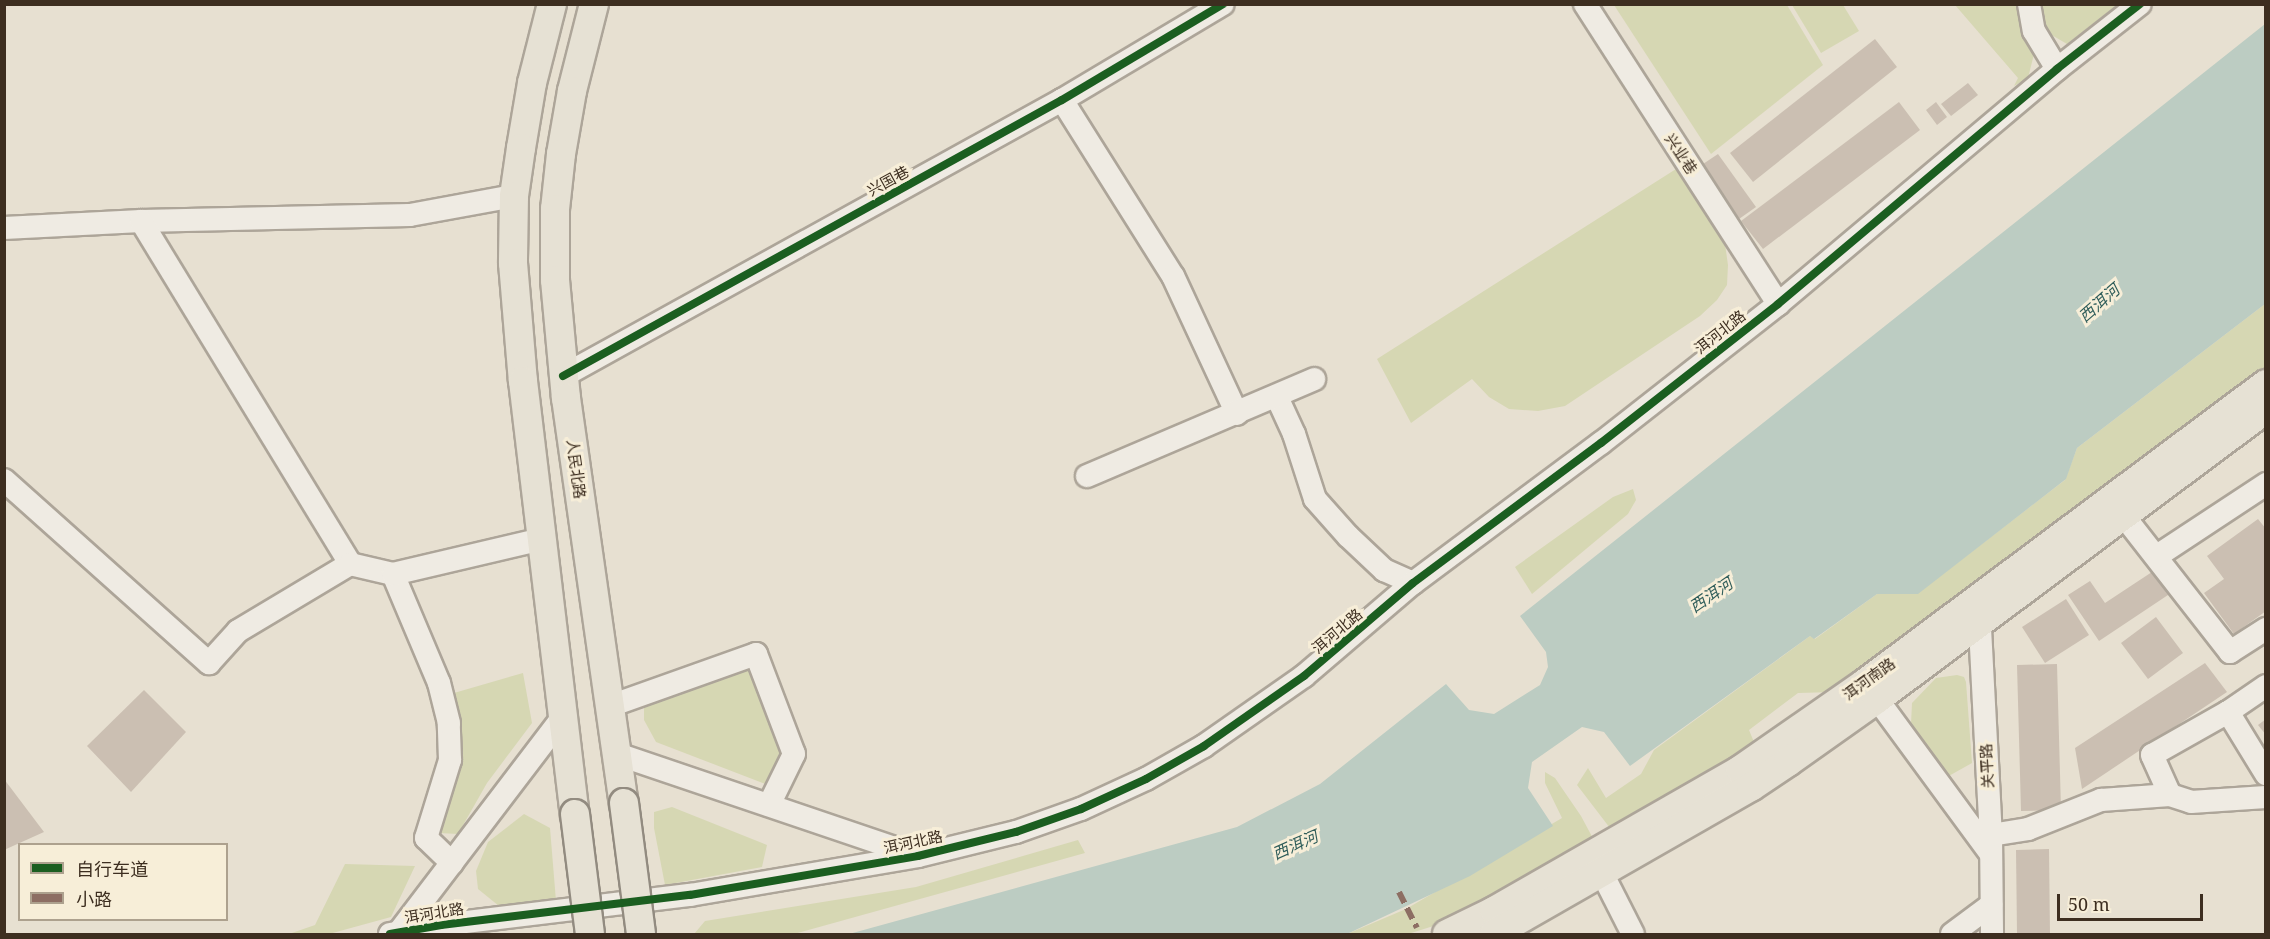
<!DOCTYPE html>
<meta charset="utf-8">
<style>
body{margin:0}
#map{position:relative;width:2270px;height:939px;overflow:hidden;background:#e7e0d1;font-family:"Noto Serif","Noto Sans SC",serif}
div>[style]{position:absolute}
.green>*{inset:0;background:#d6d7b3}
.water>*{inset:0;background:#bcccc2}
.building>*{inset:0;background:#cbbfb2}
.roads{filter:drop-shadow(2px 0 #ada599) drop-shadow(-2px 0 #ada599) drop-shadow(0 2px #ada599) drop-shadow(0 -2px #ada599)}
.minor>*{height:22px;margin:-11px;padding:0 11px;transform-origin:11px;border-radius:11px;background:#efebe3}
.major>*{height:28px;margin:-14px;padding:0 14px;transform-origin:14px;border-radius:14px;background:#e6e1d4}
.bridges{filter:drop-shadow(2px 0 #928b80) drop-shadow(-2px 0 #928b80) drop-shadow(0 2px #928b80) drop-shadow(0 -2px #928b80)}
.major-bridge>*{height:28px;margin:-14px;padding:0 14px;transform-origin:14px;border-radius:14px;background:#e6e1d4}
.quiet>*{height:6px;margin-top:-3px;transform-origin:0;background:repeating-linear-gradient(90deg,#8d6e63 0 12px,transparent 0 18px)}
.cycleway>*{height:8px;margin:-4px;padding:0 4px;transform-origin:4px;border-radius:4px;background:#1b5e20}
span{translate:-50% -50%;white-space:nowrap;text-align:center;line-height:1.15;-webkit-text-stroke:6px #f7eed8;paint-order:stroke}
.street-label{font-size:15px;color:#3d2e20}
.water-label{font-size:16px;color:#2f5d5a;font-style:italic}
.frame{position:absolute;inset:0;border:6px solid #3d2e20;pointer-events:none}
.legend{position:absolute;left:18px;top:843px;width:210px;height:78px;box-sizing:border-box;background:#f7eed8;border:2px solid #ada18e;margin:0;padding:8px 10px;list-style:none;font-size:18px;color:#3d2e20}
.legend li{display:flex;align-items:center;gap:12px;height:30px}
.legend b{width:30px;border:2px solid #ada18e}
.scale{position:absolute;left:2057px;top:894px;width:146px;height:27px;box-sizing:border-box;border:3px solid #3d2e20;border-top:0;padding-left:8px;font-size:18px;line-height:21px;white-space:nowrap;color:#3d2e20;-webkit-text-stroke:4px #f7eed8;paint-order:stroke}
</style>
<div id="map">
<div class="green">
<i style="clip-path:polygon(1614px 5px,1787px 5px,1823px 65px,1711px 154px)"></i>
<i style="clip-path:polygon(1792px 5px,1843px 5px,1859px 31px,1821px 53px)"></i>
<i style="clip-path:polygon(1955px 5px,2019px 5px,2035px 50px,2028px 78px,2014px 86px,2018px 78px)"></i>
<i style="clip-path:polygon(2039px 5px,2117px 5px,2067px 44px,2050px 34px,2038px 18px)"></i>
<i style="clip-path:polygon(1676px 169px,1714px 221px,1725px 244px,1728px 265px,1727px 285px,1717px 300px,1700px 316px,1565px 406px,1538px 411px,1509px 409px,1489px 397px,1472px 379px,1411px 423px,1377px 359px)"></i>
<i style="clip-path:polygon(2265px 304px,2265px 370px,1834px 692px,1798px 693px,1749px 730px,1756px 747px,1613px 832px,1577px 785px,1588px 768px,1606px 798px,1641px 774px,1654px 750px,1810px 636px,1815px 639px,1877px 594px,1918px 593px,2065px 480px,2077px 448px)"></i>
<i style="clip-path:polygon(1633px 489px,1636px 500px,1628px 514px,1532px 594px,1515px 567px,1613px 497px)"></i>
<i style="clip-path:polygon(754px 658px,785px 737px,768px 785px,656px 742px,644px 720px,644px 700px)"></i>
<i style="clip-path:polygon(523px 673px,532px 723px,487px 783px,458px 834px,439px 833px,428px 824px,434px 772px,456px 743px,454px 693px)"></i>
<i style="clip-path:polygon(1957px 675px,1964px 677px,1966px 682px,1972px 763px,1947px 777px,1918px 745px,1911px 724px,1912px 703px,1936px 678px)"></i>
<i style="clip-path:polygon(1545px 772px,1555px 778px,1581px 816px,1596px 844px,1459px 918px,1408px 934px,1347px 934px,1406px 909px,1562px 818px,1545px 783px)"></i>
<i style="clip-path:polygon(672px 807px,767px 845px,762px 867px,665px 885px,654px 828px,654px 812px)"></i>
<i style="clip-path:polygon(524px 814px,550px 828px,556px 901px,499px 906px,478px 889px,476px 871px,488px 842px)"></i>
<i style="clip-path:polygon(1078px 840px,1085px 853px,794px 934px,694px 934px,705px 921px,916px 887px)"></i>
<i style="clip-path:polygon(345px 864px,415px 866px,391px 917px,329px 934px,289px 934px,315px 925px)"></i>
</div>
<div class="water">
<i style="clip-path:polygon(2265px 24px,2265px 304px,2077px 448px,2066px 479px,1918px 594px,1877px 594px,1814px 639px,1810px 636px,1630px 766px,1604px 732px,1582px 727px,1532px 762px,1528px 788px,1553px 826px,1470px 876px,1347px 934px,849px 934px,1237px 827px,1320px 784px,1446px 684px,1469px 710px,1494px 714px,1540px 685px,1548px 667px,1546px 652px,1520px 616px)"></i>
</div>
<div class="building">
<i style="clip-path:polygon(1875px 39px,1897px 67px,1753px 182px,1730px 153px)"></i>
<i style="clip-path:polygon(1968px 83px,1978px 95px,1951px 116px,1941px 104px)"></i>
<i style="clip-path:polygon(1899px 102px,1920px 130px,1763px 249px,1741px 221px)"></i>
<i style="clip-path:polygon(1936px 102px,1947px 117px,1937px 125px,1926px 110px)"></i>
<i style="clip-path:polygon(1718px 154px,1756px 207px,1739px 219px,1700px 166px)"></i>
<i style="clip-path:polygon(2258px 519px,2266px 529px,2266px 611px,2234px 634px,2204px 593px,2224px 579px,2207px 556px)"></i>
<i style="clip-path:polygon(2155px 570px,2171px 593px,2099px 641px,2068px 595px,2090px 581px,2105px 603px)"></i>
<i style="clip-path:polygon(2066px 599px,2089px 635px,2045px 663px,2022px 627px)"></i>
<i style="clip-path:polygon(2156px 617px,2183px 653px,2148px 679px,2121px 643px)"></i>
<i style="clip-path:polygon(2205px 663px,2227px 692px,2082px 789px,2075px 748px)"></i>
<i style="clip-path:polygon(2057px 664px,2061px 810px,2021px 811px,2017px 665px)"></i>
<i style="clip-path:polygon(144px 690px,186px 732px,131px 792px,87px 746px)"></i>
<i style="clip-path:polygon(2266px 719px,2266px 735px,2258px 725px)"></i>
<i style="clip-path:polygon(4px 779px,44px 832px,4px 850px)"></i>
<i style="clip-path:polygon(2049px 849px,2050px 934px,2017px 934px,2016px 850px)"></i>
</div>
<div class="roads">
<div class="minor">
<i style="left:1585px;top:4px;width:357px;rotate:57.2deg"></i>
<i style="left:2029px;top:4px;width:27px;rotate:80deg"></i>
<i style="left:2034px;top:31px;width:44px;rotate:58.8deg"></i>
<i style="left:1062px;top:100px;width:208px;rotate:57.8deg"></i>
<i style="left:1173px;top:276px;width:152px;rotate:65.1deg"></i>
<i style="left:141px;top:221px;width:269px;rotate:-1.3deg"></i>
<i style="left:410px;top:215px;width:106px;rotate:-10.4deg"></i>
<i style="left:4px;top:228px;width:137px;rotate:-2.9deg"></i>
<i style="left:141px;top:221px;width:402px;rotate:58.6deg"></i>
<i style="left:563px;top:376px;width:570px;rotate:-28.95deg"></i>
<i style="left:1062px;top:100px;width:187px;rotate:-30.8deg"></i>
<i style="left:1277px;top:397px;width:41px;rotate:65.3deg"></i>
<i style="left:1294px;top:434px;width:68px;rotate:72.1deg"></i>
<i style="left:1315px;top:499px;width:50px;rotate:48.3deg"></i>
<i style="left:1348px;top:536px;width:50px;rotate:43.4deg"></i>
<i style="left:1384px;top:570px;width:32px;rotate:24deg"></i>
<i style="left:1087px;top:476px;width:247px;rotate:-23.1deg"></i>
<i style="left:4px;top:480px;width:275px;rotate:41.8deg"></i>
<i style="left:209px;top:663px;width:43px;rotate:-47.8deg"></i>
<i style="left:238px;top:631px;width:131px;rotate:-30.9deg"></i>
<i style="left:350px;top:564px;width:44px;rotate:13.1deg"></i>
<i style="left:2123px;top:515px;width:174px;rotate:52deg"></i>
<i style="left:2230px;top:652px;width:43px;rotate:-32.6deg"></i>
<i style="left:2157px;top:556px;width:131px;rotate:-33.4deg"></i>
<i style="left:1979px;top:609px;width:226px;rotate:87deg"></i>
<i style="left:1991px;top:835px;width:99px;rotate:89.4deg"></i>
<i style="left:1877px;top:699px;width:192px;rotate:53.7deg"></i>
<i style="left:610px;top:706px;width:155px;rotate:-19.6deg"></i>
<i style="left:756px;top:654px;width:107px;rotate:69.2deg"></i>
<i style="left:794px;top:754px;width:57px;rotate:116.1deg"></i>
<i style="left:2228px;top:712px;width:46px;rotate:-34.4deg"></i>
<i style="left:617px;top:754px;width:316px;rotate:18.7deg"></i>
<i style="left:2170px;top:795px;width:44px;rotate:-114.2deg"></i>
<i style="left:2152px;top:755px;width:87px;rotate:-29.5deg"></i>
<i style="left:2228px;top:712px;width:73px;rotate:58.5deg"></i>
<i style="left:1991px;top:835px;width:37px;rotate:-9deg"></i>
<i style="left:2028px;top:829px;width:79px;rotate:-21.7deg"></i>
<i style="left:2101px;top:800px;width:69px;rotate:-4.1deg"></i>
<i style="left:2170px;top:795px;width:22px;rotate:18deg"></i>
<i style="left:2191px;top:802px;width:75px;rotate:-3.8deg"></i>
<i style="left:452px;top:863px;width:36px;rotate:-136deg"></i>
<i style="left:426px;top:838px;width:82px;rotate:-72.9deg"></i>
<i style="left:450px;top:760px;width:37px;rotate:-92deg"></i>
<i style="left:449px;top:723px;width:41px;rotate:-104deg"></i>
<i style="left:439px;top:683px;width:118px;rotate:-112.9deg"></i>
<i style="left:393px;top:574px;width:153px;rotate:-13.2deg"></i>
<i style="left:1602px;top:873px;width:68px;rotate:63.1deg"></i>
<i style="left:399px;top:932px;width:270px;rotate:-52.7deg"></i>
<i style="left:390px;top:934px;width:52px;rotate:-10deg"></i>
<i style="left:441px;top:925px;width:251px;rotate:-6.9deg"></i>
<i style="left:690px;top:895px;width:231px;rotate:-9.7deg"></i>
<i style="left:918px;top:856px;width:101px;rotate:-13.8deg"></i>
<i style="left:1016px;top:832px;width:69px;rotate:-19.5deg"></i>
<i style="left:1081px;top:809px;width:72px;rotate:-24.8deg"></i>
<i style="left:1146px;top:779px;width:67px;rotate:-29.6deg"></i>
<i style="left:1204px;top:746px;width:122px;rotate:-35deg"></i>
<i style="left:1304px;top:676px;width:143px;rotate:-40.5deg"></i>
<i style="left:1413px;top:583px;width:234px;rotate:-36.7deg"></i>
<i style="left:1601px;top:443px;width:225px;rotate:-38.1deg"></i>
<i style="left:1778px;top:304px;width:365px;rotate:-40.1deg"></i>
<i style="left:2057px;top:69px;width:105px;rotate:-38.1deg"></i>
<i style="left:1952px;top:934px;width:49px;rotate:-36.6deg"></i>
</div>
<div class="major">
<i style="left:552px;top:4px;width:81px;rotate:104.2deg"></i>
<i style="left:532px;top:83px;width:66px;rotate:99.6deg"></i>
<i style="left:521px;top:148px;width:49px;rotate:98.3deg"></i>
<i style="left:514px;top:196px;width:67px;rotate:90.9deg"></i>
<i style="left:513px;top:263px;width:118px;rotate:85.2deg"></i>
<i style="left:523px;top:381px;width:436px;rotate:83.2deg"></i>
<i style="left:594px;top:4px;width:90px;rotate:104.2deg"></i>
<i style="left:572px;top:91px;width:64px;rotate:99.9deg"></i>
<i style="left:561px;top:154px;width:55px;rotate:96.2deg"></i>
<i style="left:555px;top:209px;width:71px;rotate:90deg"></i>
<i style="left:555px;top:280px;width:119px;rotate:84.7deg"></i>
<i style="left:566px;top:398px;width:409px;rotate:81.9deg"></i>
<i style="left:1447px;top:934px;width:52px;rotate:-26.1deg"></i>
<i style="left:1494px;top:911px;width:284px;rotate:-29.8deg"></i>
<i style="left:1740px;top:770px;width:152px;rotate:-34.8deg"></i>
<i style="left:1865px;top:683px;width:500px;rotate:-36.71deg"></i>
<i style="left:1494px;top:934px;width:296px;rotate:-29.8deg"></i>
<i style="left:1751px;top:787px;width:45px;rotate:-34deg"></i>
<i style="left:1788px;top:762px;width:109px;rotate:-35.3deg"></i>
<i style="left:1877px;top:699px;width:485px;rotate:-36.7deg"></i>
</div>
</div>
<div class="bridges">
<div class="major-bridge">
<i style="left:624px;top:803px;width:132px;rotate:82.6deg"></i>
<i style="left:575px;top:814px;width:121px;rotate:82.9deg"></i>
</div>
</div>
<div class="quiet">
<i style="left:1399px;top:892px;width:40px;rotate:63.4deg"></i>
</div>
<div class="cycleway">
<i style="left:563px;top:376px;width:570px;rotate:-28.95deg"></i>
<i style="left:1062px;top:100px;width:187px;rotate:-30.8deg"></i>
<i style="left:390px;top:934px;width:52px;rotate:-10deg"></i>
<i style="left:441px;top:925px;width:251px;rotate:-6.9deg"></i>
<i style="left:690px;top:895px;width:231px;rotate:-9.7deg"></i>
<i style="left:918px;top:856px;width:101px;rotate:-13.8deg"></i>
<i style="left:1016px;top:832px;width:69px;rotate:-19.5deg"></i>
<i style="left:1081px;top:809px;width:72px;rotate:-24.8deg"></i>
<i style="left:1146px;top:779px;width:67px;rotate:-29.6deg"></i>
<i style="left:1204px;top:746px;width:122px;rotate:-35deg"></i>
<i style="left:1304px;top:676px;width:143px;rotate:-40.5deg"></i>
<i style="left:1413px;top:583px;width:234px;rotate:-36.7deg"></i>
<i style="left:1601px;top:443px;width:225px;rotate:-38.1deg"></i>
<i style="left:1778px;top:304px;width:365px;rotate:-40.1deg"></i>
<i style="left:2057px;top:69px;width:105px;rotate:-38.1deg"></i>
</div>
<div class="street-label">
<span style="left:1681px;top:154px;rotate:57deg">兴业巷</span>
<span style="left:888px;top:181px;rotate:-29deg">兴国巷</span>
<span style="left:1720px;top:332px;rotate:-38deg">洱河北路</span>
<span style="left:576px;top:469px;rotate:82deg">人民北路</span>
<span style="left:1337px;top:631px;rotate:-40deg">洱河北路</span>
<span style="left:1869px;top:679px;rotate:-36deg">洱河南路</span>
<span style="left:1987px;top:766px;rotate:-93deg">关平路</span>
<span style="left:913px;top:842px;rotate:-12deg">洱河北路</span>
<span style="left:434px;top:913px;rotate:-9deg">洱河北路</span>
</div>
<div class="water-label">
<span style="left:2099px;top:303px;rotate:-41deg">西洱河</span>
<span style="left:1711px;top:595px;rotate:-34deg">西洱河</span>
<span style="left:1295px;top:845px;rotate:-24deg">西洱河</span>
</div>
<div class="frame"></div>
<ul class="legend">
<li><b style="height:8px;background:#1b5e20"></b>自行车道</li>
<li><b style="height:8px;background:#8d6e63"></b>小路</li>
</ul>
<div class="scale">50 m</div>
</div>
